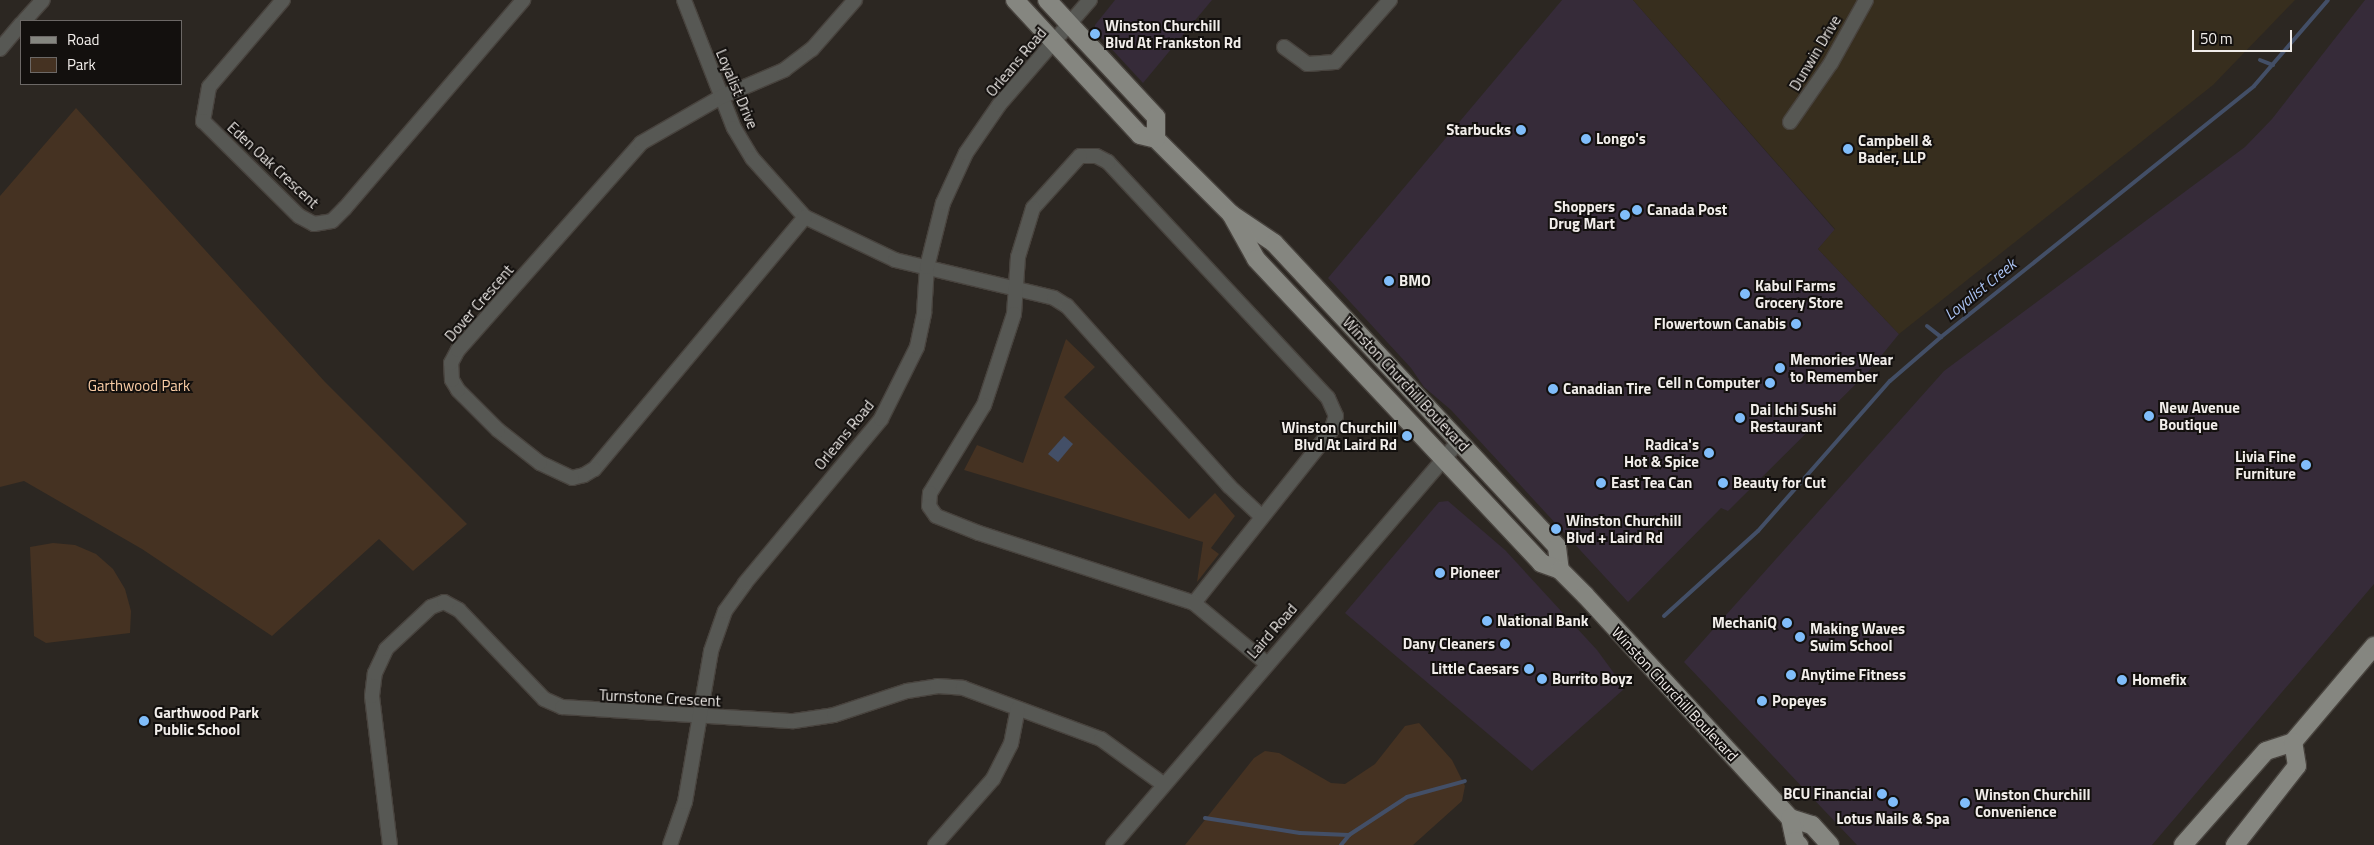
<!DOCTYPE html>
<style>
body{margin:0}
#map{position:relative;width:2374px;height:845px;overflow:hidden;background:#2c2722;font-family:"Titillium Web",sans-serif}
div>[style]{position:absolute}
.commercial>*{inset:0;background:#362b39}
.industrial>*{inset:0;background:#372e1e}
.green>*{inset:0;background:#453222}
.water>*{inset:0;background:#434f67}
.stream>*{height:4px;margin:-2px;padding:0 2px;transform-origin:2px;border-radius:2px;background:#434f67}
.roads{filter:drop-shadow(1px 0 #48433e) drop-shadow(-1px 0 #48433e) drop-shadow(0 1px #48433e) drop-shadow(0 -1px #48433e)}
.minor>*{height:14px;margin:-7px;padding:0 7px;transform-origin:7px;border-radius:7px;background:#575854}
.major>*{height:18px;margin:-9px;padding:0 9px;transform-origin:9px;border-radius:9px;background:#858680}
.dots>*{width:14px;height:14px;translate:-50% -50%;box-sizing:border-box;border:2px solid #13100e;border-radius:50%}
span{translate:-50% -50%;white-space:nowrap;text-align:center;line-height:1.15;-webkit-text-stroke:4px #13100e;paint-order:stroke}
.poi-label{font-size:15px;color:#f1edea;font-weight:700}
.left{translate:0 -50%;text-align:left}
.right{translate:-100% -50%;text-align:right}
.street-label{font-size:15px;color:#f1edea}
.park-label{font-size:15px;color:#facda6}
.water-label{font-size:16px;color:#aac2f2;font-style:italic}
.legend{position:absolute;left:20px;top:20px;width:162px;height:65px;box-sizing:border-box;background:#13100e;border:1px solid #6c6866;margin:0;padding:6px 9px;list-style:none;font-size:15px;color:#f1edea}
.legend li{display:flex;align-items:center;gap:10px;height:25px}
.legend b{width:25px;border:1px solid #6c6866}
.scale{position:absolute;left:2192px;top:30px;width:100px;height:22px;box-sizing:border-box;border:2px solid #f1edea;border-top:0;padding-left:6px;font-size:15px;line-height:18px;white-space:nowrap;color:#f1edea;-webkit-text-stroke:4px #13100e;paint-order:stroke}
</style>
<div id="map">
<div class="commercial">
<i style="clip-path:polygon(1115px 0,1212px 0,1143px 83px,1095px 31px,1095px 25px)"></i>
<i style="clip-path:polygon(1562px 0,1633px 0,1835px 230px,1818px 249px,1899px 334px,1868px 372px,1728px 511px,1721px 508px,1628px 602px,1451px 410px,1424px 387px,1411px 368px,1328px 278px)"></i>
<i style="clip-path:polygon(2365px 0,2374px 0,2374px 584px,2152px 845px,1857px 845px,1684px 662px,1944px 371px,2245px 147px,2272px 119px)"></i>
<i style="clip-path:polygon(1448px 501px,1505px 550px,1597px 650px,1622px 684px,1624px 689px,1532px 771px,1345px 613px,1439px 502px)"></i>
</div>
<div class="industrial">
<i style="clip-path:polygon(1633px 0,2295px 0,2213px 85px,1899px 334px,1818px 249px,1835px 229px)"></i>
</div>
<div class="green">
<i style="clip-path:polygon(76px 108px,325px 382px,467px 524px,413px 571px,379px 539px,272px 636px,142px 549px,24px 481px,0 487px,0 196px)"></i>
<i style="clip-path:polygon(1066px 339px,1095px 367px,1064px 397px,1189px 519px,1215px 493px,1235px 516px,1211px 548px,1219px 554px,1197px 582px,1203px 542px,964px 470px,977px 445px,1023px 463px)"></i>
<i style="clip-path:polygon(53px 543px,75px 545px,96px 554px,113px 569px,125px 589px,131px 611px,130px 633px,46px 643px,34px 636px,30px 547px)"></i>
<i style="clip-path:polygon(1419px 723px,1452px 760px,1465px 786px,1462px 801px,1413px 845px,1185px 845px,1254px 758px,1265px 751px,1279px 753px,1331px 783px,1345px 784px,1375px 764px,1405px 726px)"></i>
</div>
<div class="water">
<i style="clip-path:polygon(1064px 436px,1073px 444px,1058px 462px,1048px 454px)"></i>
</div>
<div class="stream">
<i style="left:2260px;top:60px;width:14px;rotate:21deg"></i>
<i style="left:1927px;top:326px;width:18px;rotate:38deg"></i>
<i style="left:1664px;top:616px;width:127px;rotate:-42.1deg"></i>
<i style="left:1758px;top:531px;width:200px;rotate:-48.7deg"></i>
<i style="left:1890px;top:381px;width:67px;rotate:-40.8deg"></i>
<i style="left:1941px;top:337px;width:401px;rotate:-38.7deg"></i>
<i style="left:2254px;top:86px;width:113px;rotate:-49.3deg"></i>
<i style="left:1205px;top:818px;width:96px;rotate:9deg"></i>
<i style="left:1300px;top:833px;width:49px;rotate:2.3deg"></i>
<i style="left:1341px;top:845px;width:13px;rotate:-51deg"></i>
<i style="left:1349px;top:835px;width:69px;rotate:-33.2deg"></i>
<i style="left:1407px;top:797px;width:60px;rotate:-15.4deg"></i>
</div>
<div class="roads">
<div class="minor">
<i style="left:283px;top:0;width:114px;rotate:130.4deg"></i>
<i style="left:209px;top:87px;width:35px;rotate:100deg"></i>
<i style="left:203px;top:121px;width:135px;rotate:44.7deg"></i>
<i style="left:299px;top:216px;width:17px;rotate:28deg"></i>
<i style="left:314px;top:224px;width:18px;rotate:-9deg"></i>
<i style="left:332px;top:221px;width:18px;rotate:-45deg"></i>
<i style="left:345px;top:208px;width:274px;rotate:-49.4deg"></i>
<i style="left:684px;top:0;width:137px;rotate:68.7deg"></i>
<i style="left:734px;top:128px;width:35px;rotate:59deg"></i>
<i style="left:752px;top:158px;width:79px;rotate:48.1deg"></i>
<i style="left:805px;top:217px;width:100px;rotate:25.5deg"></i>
<i style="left:895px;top:260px;width:163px;rotate:13.4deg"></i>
<i style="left:1054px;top:298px;width:15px;rotate:32deg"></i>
<i style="left:1067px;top:306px;width:242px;rotate:48deg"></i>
<i style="left:1229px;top:486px;width:44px;rotate:43.2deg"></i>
<i style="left:24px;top:21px;width:28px;rotate:-48deg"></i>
<i style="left:1284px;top:47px;width:29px;rotate:36deg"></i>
<i style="left:1307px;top:64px;width:28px;rotate:-4deg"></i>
<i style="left:1335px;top:62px;width:83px;rotate:-48.4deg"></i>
<i style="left:0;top:49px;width:33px;rotate:-50deg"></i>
<i style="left:1790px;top:122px;width:72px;rotate:-55.2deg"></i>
<i style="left:1831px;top:63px;width:72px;rotate:-60.9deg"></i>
<i style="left:805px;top:217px;width:329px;rotate:129.9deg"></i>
<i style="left:594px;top:469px;width:12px;rotate:149deg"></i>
<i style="left:584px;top:475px;width:12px;rotate:166deg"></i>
<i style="left:572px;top:478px;width:35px;rotate:-155deg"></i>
<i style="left:540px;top:463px;width:53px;rotate:-141.8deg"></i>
<i style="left:498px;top:430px;width:57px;rotate:-135deg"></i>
<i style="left:458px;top:390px;width:12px;rotate:-121deg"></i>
<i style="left:452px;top:380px;width:17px;rotate:-93deg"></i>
<i style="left:451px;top:363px;width:15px;rotate:-62deg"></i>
<i style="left:458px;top:350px;width:276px;rotate:-48.5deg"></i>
<i style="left:641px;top:143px;width:92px;rotate:-29.9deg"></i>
<i style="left:721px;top:97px;width:69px;rotate:-23.2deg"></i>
<i style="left:784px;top:70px;width:35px;rotate:-37deg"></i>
<i style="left:812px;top:49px;width:65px;rotate:-48.7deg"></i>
<i style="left:1194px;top:603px;width:220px;rotate:-51.5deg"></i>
<i style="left:1331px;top:431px;width:16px;rotate:-72deg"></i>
<i style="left:1336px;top:416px;width:20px;rotate:-114deg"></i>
<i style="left:1328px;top:398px;width:323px;rotate:-133deg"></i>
<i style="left:1108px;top:162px;width:13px;rotate:-153deg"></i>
<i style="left:1096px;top:156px;width:16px;rotate:180deg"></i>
<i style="left:1080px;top:156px;width:70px;rotate:132.1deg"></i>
<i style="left:1033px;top:208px;width:51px;rotate:107deg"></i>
<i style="left:1018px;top:257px;width:57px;rotate:94deg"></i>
<i style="left:1014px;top:314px;width:96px;rotate:108.2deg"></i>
<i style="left:984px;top:405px;width:103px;rotate:121.5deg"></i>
<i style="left:930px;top:493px;width:13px;rotate:94deg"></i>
<i style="left:929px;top:506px;width:12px;rotate:55deg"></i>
<i style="left:936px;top:516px;width:46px;rotate:21.6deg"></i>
<i style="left:979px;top:533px;width:226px;rotate:18deg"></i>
<i style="left:1194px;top:603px;width:94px;rotate:39.8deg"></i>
<i style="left:390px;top:845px;width:150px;rotate:-96.9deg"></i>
<i style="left:372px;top:696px;width:23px;rotate:-83deg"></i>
<i style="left:375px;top:673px;width:26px;rotate:-65deg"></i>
<i style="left:386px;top:649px;width:62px;rotate:-43deg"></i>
<i style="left:431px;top:607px;width:14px;rotate:-21deg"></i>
<i style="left:444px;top:602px;width:17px;rotate:28deg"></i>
<i style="left:459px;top:610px;width:123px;rotate:46.3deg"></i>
<i style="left:544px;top:699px;width:20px;rotate:24deg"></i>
<i style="left:562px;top:707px;width:232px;rotate:3.5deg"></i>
<i style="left:794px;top:721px;width:40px;rotate:-8.5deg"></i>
<i style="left:834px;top:715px;width:77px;rotate:-18.2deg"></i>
<i style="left:907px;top:691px;width:30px;rotate:-9deg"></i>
<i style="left:937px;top:686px;width:26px;rotate:4deg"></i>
<i style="left:963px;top:688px;width:147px;rotate:20.3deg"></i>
<i style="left:1101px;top:739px;width:77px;rotate:36deg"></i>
<i style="left:670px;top:845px;width:46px;rotate:-70.8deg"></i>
<i style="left:685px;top:802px;width:153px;rotate:-80.2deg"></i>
<i style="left:711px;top:651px;width:42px;rotate:-70.7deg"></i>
<i style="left:725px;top:611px;width:34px;rotate:-54deg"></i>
<i style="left:745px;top:583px;width:213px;rotate:-50.3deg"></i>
<i style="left:881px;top:419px;width:80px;rotate:-63.4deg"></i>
<i style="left:917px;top:347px;width:35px;rotate:-78deg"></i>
<i style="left:924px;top:313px;width:46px;rotate:-86.3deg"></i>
<i style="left:927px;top:267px;width:66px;rotate:-76deg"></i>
<i style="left:943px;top:203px;width:55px;rotate:-65.3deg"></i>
<i style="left:966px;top:153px;width:58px;rotate:-55.5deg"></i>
<i style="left:999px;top:105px;width:139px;rotate:-49.1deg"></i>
<i style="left:935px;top:845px;width:88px;rotate:-48.7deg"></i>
<i style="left:993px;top:779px;width:39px;rotate:-63deg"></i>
<i style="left:1011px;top:744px;width:36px;rotate:-79deg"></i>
<i style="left:1113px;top:845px;width:532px;rotate:-49.42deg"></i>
</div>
<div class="major">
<i style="left:1015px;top:0;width:184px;rotate:47.2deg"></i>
<i style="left:1140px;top:135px;width:16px;rotate:14deg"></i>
<i style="left:1156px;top:139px;width:106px;rotate:45deg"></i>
<i style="left:1231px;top:214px;width:52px;rotate:34deg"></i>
<i style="left:1274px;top:243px;width:415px;rotate:47deg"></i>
<i style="left:1557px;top:547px;width:23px;rotate:83deg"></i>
<i style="left:1047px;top:0;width:160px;rotate:47deg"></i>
<i style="left:1156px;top:117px;width:22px;rotate:90deg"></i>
<i style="left:1231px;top:214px;width:51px;rotate:60.9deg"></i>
<i style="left:1256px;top:259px;width:417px;rotate:46.8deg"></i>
<i style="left:1541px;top:563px;width:20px;rotate:20deg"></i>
<i style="left:1560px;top:570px;width:35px;rotate:45deg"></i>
<i style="left:1585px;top:595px;width:303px;rotate:47.4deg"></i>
<i style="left:1790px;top:818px;width:23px;rotate:18deg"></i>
<i style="left:1812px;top:825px;width:27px;rotate:48deg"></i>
<i style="left:1790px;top:818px;width:24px;rotate:78deg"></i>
<i style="left:1795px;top:841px;width:6px;rotate:45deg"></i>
<i style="left:2183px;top:845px;width:125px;rotate:-48.6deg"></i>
<i style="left:2266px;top:751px;width:28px;rotate:-18deg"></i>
<i style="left:2293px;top:742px;width:126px;rotate:-49.8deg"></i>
<i style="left:2235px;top:845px;width:100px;rotate:-51.9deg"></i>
<i style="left:2297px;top:766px;width:24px;rotate:-99deg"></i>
</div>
</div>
<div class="dots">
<i style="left:1095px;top:34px;background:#80bdfa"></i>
<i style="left:1521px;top:130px;background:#80bdfa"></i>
<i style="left:1586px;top:139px;background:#80bdfa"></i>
<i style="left:1848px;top:149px;background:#80bdfa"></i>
<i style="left:1637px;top:210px;background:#80bdfa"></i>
<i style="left:1625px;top:215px;background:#80bdfa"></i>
<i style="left:1389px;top:281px;background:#80bdfa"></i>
<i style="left:1745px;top:294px;background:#80bdfa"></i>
<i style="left:1796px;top:324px;background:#80bdfa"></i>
<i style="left:1780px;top:368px;background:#80bdfa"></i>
<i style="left:1770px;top:383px;background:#80bdfa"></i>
<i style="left:1553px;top:389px;background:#80bdfa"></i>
<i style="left:2149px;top:416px;background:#80bdfa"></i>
<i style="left:1740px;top:418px;background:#80bdfa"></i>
<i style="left:1407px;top:436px;background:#80bdfa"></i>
<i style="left:1709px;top:453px;background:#80bdfa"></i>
<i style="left:2306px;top:465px;background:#80bdfa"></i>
<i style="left:1601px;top:483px;background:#80bdfa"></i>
<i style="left:1723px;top:483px;background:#80bdfa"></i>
<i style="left:1556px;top:529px;background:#80bdfa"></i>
<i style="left:1440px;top:573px;background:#80bdfa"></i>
<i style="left:1487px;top:621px;background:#80bdfa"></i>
<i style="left:1787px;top:623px;background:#80bdfa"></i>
<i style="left:1800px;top:637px;background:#80bdfa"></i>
<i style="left:1505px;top:644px;background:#80bdfa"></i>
<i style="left:1529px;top:669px;background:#80bdfa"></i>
<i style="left:1791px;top:675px;background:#80bdfa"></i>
<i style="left:1542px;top:679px;background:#80bdfa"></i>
<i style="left:2122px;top:680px;background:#80bdfa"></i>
<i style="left:1762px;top:701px;background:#80bdfa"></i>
<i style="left:144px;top:721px;background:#80bdfa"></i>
<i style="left:1882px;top:794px;background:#80bdfa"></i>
<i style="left:1893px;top:802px;background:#80bdfa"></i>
<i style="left:1965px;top:803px;background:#80bdfa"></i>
</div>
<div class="poi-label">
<span class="left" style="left:1105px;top:34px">Winston Churchill<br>Blvd At Frankston Rd</span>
<span class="right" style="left:1511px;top:130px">Starbucks</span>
<span class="left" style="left:1596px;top:139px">Longo's</span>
<span class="left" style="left:1858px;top:149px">Campbell &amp;<br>Bader, LLP</span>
<span class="right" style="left:1615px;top:215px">Shoppers<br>Drug Mart</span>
<span class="left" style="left:1647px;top:210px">Canada Post</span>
<span class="left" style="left:1399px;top:281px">BMO</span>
<span class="left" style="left:1755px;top:294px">Kabul Farms<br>Grocery Store</span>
<span class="right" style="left:1786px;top:324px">Flowertown Canabis</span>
<span class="left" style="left:1790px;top:368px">Memories Wear<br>to Remember</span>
<span class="right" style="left:1760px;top:383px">Cell n Computer</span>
<span class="left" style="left:1563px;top:389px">Canadian Tire</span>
<span class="left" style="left:2159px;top:416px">New Avenue<br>Boutique</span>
<span class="left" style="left:1750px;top:418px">Dai Ichi Sushi<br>Restaurant</span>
<span class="right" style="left:1397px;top:436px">Winston Churchill<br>Blvd At Laird Rd</span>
<span class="right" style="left:1699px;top:453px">Radica's<br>Hot &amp; Spice</span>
<span class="right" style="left:2296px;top:465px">Livia Fine<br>Furniture</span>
<span class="left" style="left:1611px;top:483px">East Tea Can</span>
<span class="left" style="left:1733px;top:483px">Beauty for Cut</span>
<span class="left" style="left:1566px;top:529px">Winston Churchill<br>Blvd + Laird Rd</span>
<span class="left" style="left:1450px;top:573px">Pioneer</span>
<span class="left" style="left:1497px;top:621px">National Bank</span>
<span class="right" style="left:1777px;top:623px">MechaniQ</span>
<span class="left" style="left:1810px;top:637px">Making Waves<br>Swim School</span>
<span class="right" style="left:1495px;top:644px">Dany Cleaners</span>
<span class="right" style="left:1519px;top:669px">Little Caesars</span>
<span class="left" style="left:1801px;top:675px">Anytime Fitness</span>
<span class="left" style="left:1552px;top:679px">Burrito Boyz</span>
<span class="left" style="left:2132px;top:680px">Homefix</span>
<span class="left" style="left:1772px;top:701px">Popeyes</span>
<span class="left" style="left:154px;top:721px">Garthwood Park<br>Public School</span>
<span class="right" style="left:1872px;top:794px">BCU Financial</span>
<span class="left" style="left:1975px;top:803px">Winston Churchill<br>Convenience</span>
<span style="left:1893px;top:819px">Lotus Nails &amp; Spa</span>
</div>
<div class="street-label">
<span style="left:1815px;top:53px;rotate:-59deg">Dunwin Drive</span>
<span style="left:1016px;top:62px;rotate:-50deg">Orleans Road</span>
<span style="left:737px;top:89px;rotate:67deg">Loyalist Drive</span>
<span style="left:273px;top:165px;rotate:43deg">Eden Oak Crescent</span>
<span style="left:479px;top:303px;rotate:-49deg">Dover Crescent</span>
<span style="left:1406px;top:384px;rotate:47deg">Winston Churchill Boulevard</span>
<span style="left:844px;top:435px;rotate:-51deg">Orleans Road</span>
<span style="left:1272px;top:631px;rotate:-49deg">Laird Road</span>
<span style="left:1675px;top:694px;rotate:47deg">Winston Churchill Boulevard</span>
<span style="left:660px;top:698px;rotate:3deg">Turnstone Crescent</span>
</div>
<div class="park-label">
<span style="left:139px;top:386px">Garthwood Park</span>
</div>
<div class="water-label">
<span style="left:1980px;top:289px;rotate:-39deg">Loyalist Creek</span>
</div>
<ul class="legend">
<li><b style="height:6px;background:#858680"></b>Road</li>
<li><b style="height:14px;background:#453222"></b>Park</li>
</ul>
<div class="scale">50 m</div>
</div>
